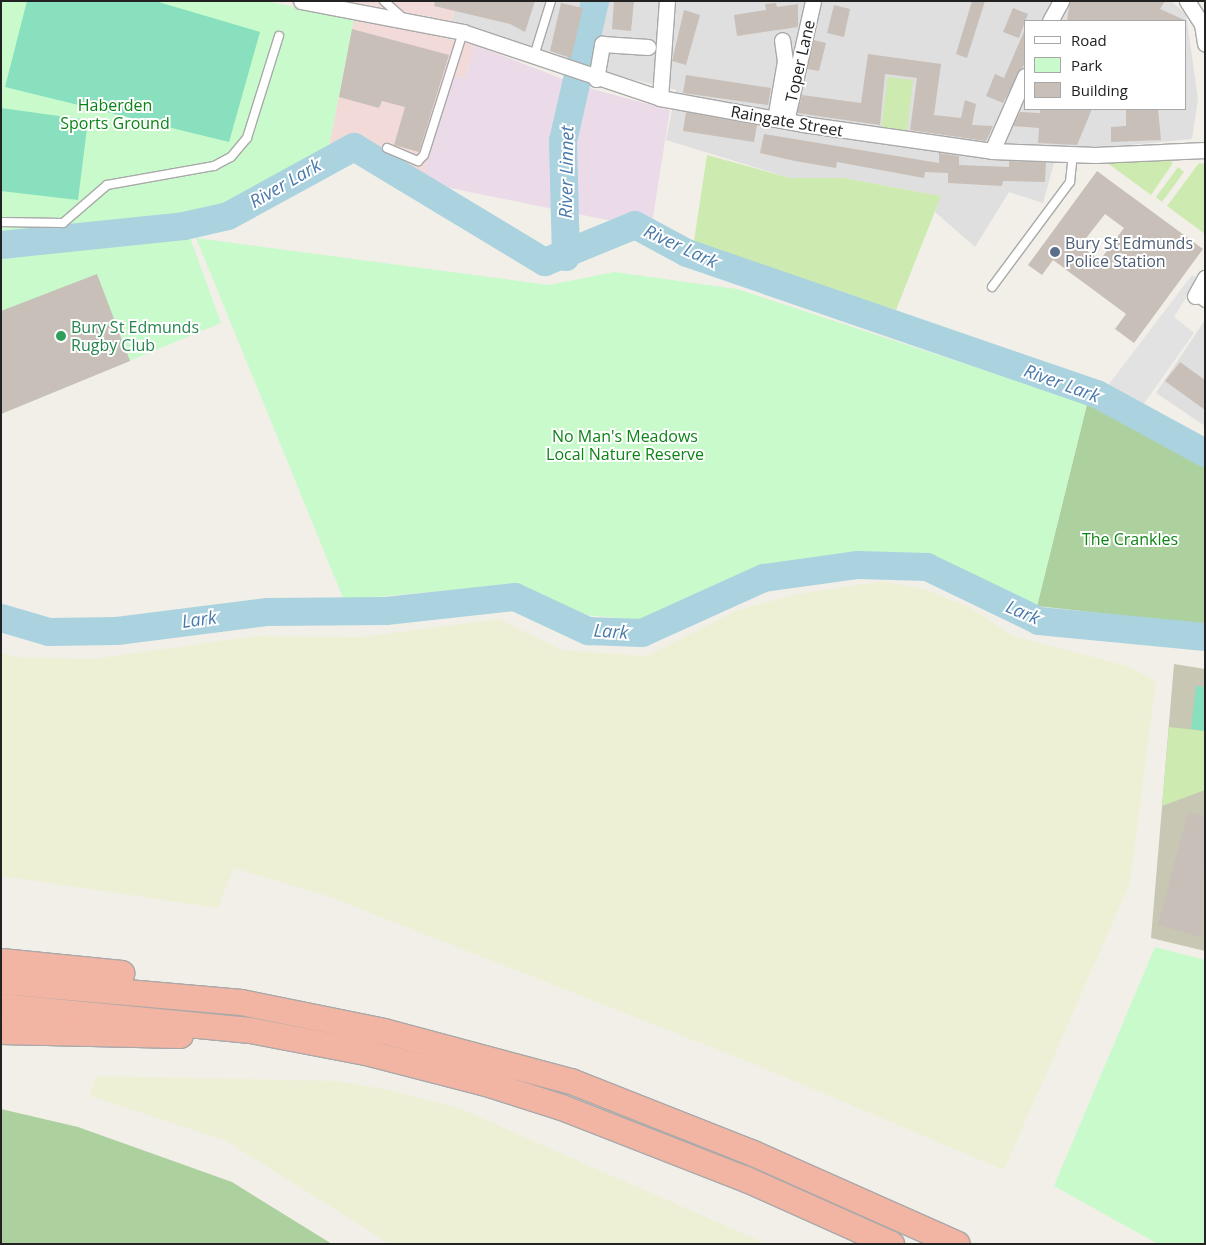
<!DOCTYPE html>
<style>
body{margin:0}
#map{position:relative;width:1206px;height:1245px;overflow:hidden;background:#f2efe9;font-family:"Open Sans",sans-serif}
div>[style]{position:absolute}
.residential>*{inset:0;background:#e0dfdf}
.commercial>*{inset:0;background:#f2dad9}
.industrial>*{inset:0;background:#ebdbe8}
.construction>*{inset:0;background:#c7c7b4}
.farmland>*{inset:0;background:#eef0d5}
.grass>*{inset:0;background:#cdebb0}
.forest>*{inset:0;background:#add19e}
.park>*{inset:0;background:#c8facc}
.pitch>*{inset:0;background:#88e0be}
.parking>*{inset:0;background:#e2e2e2}
.river>*{height:28px;margin:-14px;padding:0 14px;transform-origin:14px;border-radius:14px;background:#aad3df}
.building>*{inset:0;background:#c7bfb8}
.roads{filter:drop-shadow(1px 0 #a9a9a9) drop-shadow(-1px 0 #a9a9a9) drop-shadow(0 1px #a9a9a9) drop-shadow(0 -1px #a9a9a9)}
.service>*{height:8px;margin:-4px;padding:0 4px;transform-origin:4px;border-radius:4px;background:#fff}
.minor>*{height:15px;margin:-7.5px;padding:0 7.5px;transform-origin:7.5px;border-radius:7.5px;background:#fff}
.trunk>*{height:25px;margin:-12.5px;padding:0 12.5px;transform-origin:12.5px;border-radius:12.5px;background:#f2b4a3}
.dots>*{width:14px;height:14px;translate:-50% -50%;box-sizing:border-box;border:2px solid #fff;border-radius:50%}
span{translate:-50% -50%;white-space:nowrap;text-align:center;line-height:1.15;-webkit-text-stroke:4px #fff;paint-order:stroke}
.street-label{font-size:16px;color:#222}
.park-label{font-size:16px;color:#0c8416}
.service-label{font-size:16px;color:#4e5e75}
.left{translate:0 -50%;text-align:left}
.leisure-label{font-size:16px;color:#27864d}
.water-label{font-size:18px;color:#4a7aab;font-style:italic}
.frame{position:absolute;inset:0;border:2px solid #222;pointer-events:none}
.legend{position:absolute;left:1024px;top:20px;width:162px;height:90px;box-sizing:border-box;background:#fff;border:1px solid #a7a7a7;margin:0;padding:6px 9px;list-style:none;font-size:15px;color:#222}
.legend li{display:flex;align-items:center;gap:10px;height:25px}
.legend b{width:25px;border:1px solid #a7a7a7}
</style>
<div id="map">
<div class="residential">
<i style="clip-path:polygon(evenodd,456px 1px,1171px 1px,1186px 14px,1198px 99px,1192px 139px,1057px 152px,1043px 203px,1009px 192px,975px 247px,935px 212px,940px 196px,843px 178px,790px 178px,666px 140px,676px 90px,565px 63px,452px 21px,456px 1px,1025px 21px,1185px 21px,1185px 109px,1025px 109px,1025px 21px)"></i>
<i style="clip-path:polygon(1205px 320px,1205px 426px,1156px 393px)"></i>
</div>
<div class="commercial">
<i style="clip-path:polygon(346px 1px,456px 1px,452px 21px)"></i>
<i style="clip-path:polygon(354px 18px,475px 45px,465px 78px,452px 77px,421px 182px,357px 142px,327px 156px)"></i>
</div>
<div class="industrial">
<i style="clip-path:polygon(475px 45px,578px 85px,670px 110px,651px 229px,421px 182px,452px 77px,465px 78px)"></i>
</div>
<div class="construction">
<i style="clip-path:polygon(1174px 664px,1205px 669px,1205px 951px,1151px 938px)"></i>
</div>
<div class="farmland">
<i style="clip-path:polygon(883px 581px,924px 589px,971px 608px,1013px 636px,1127px 666px,1156px 681px,1130px 883px,1004px 1170px,749px 1062px,330px 897px,234px 868px,218px 908px,1px 876px,1px 653px,15px 657px,92px 659px,256px 636px,362px 637px,499px 619px,562px 650px,646px 656px,738px 610px,797px 594px)"></i>
<i style="clip-path:polygon(96px 1076px,338px 1081px,388px 1090px,459px 1108px,767px 1244px,390px 1244px,226px 1141px,90px 1096px)"></i>
</div>
<div class="grass">
<i style="clip-path:polygon(888px 77px,913px 80px,906px 140px,880px 136px)"></i>
<i style="clip-path:polygon(707px 155px,790px 178px,843px 178px,941px 196px,896px 310px,692px 254px)"></i>
<i style="clip-path:polygon(1166px 158px,1173px 163px,1151px 195px,1106px 162px)"></i>
<i style="clip-path:polygon(1199px 163px,1205px 164px,1205px 234px,1167px 206px)"></i>
<i style="clip-path:polygon(1178px 167px,1184px 172px,1162px 202px,1156px 197px)"></i>
<i style="clip-path:polygon(1169px 727px,1205px 731px,1205px 790px,1162px 806px)"></i>
</div>
<div class="forest">
<i style="clip-path:polygon(1087px 404px,1205px 462px,1205px 625px,1037px 606px)"></i>
<i style="clip-path:polygon(1px 1109px,78px 1127px,232px 1182px,332px 1244px,1px 1244px)"></i>
</div>
<div class="park">
<i style="clip-path:polygon(1px 1px,265px 1px,354px 19px,327px 156px,223px 212px,56px 237px,56px 245px,188px 232px,221px 323px,1px 414px)"></i>
<i style="clip-path:polygon(196px 238px,549px 285px,614px 272px,737px 289px,1087px 404px,1037px 606px,1021px 604px,967px 576px,898px 553px,763px 571px,651px 621px,586px 615px,516px 584px,344px 600px)"></i>
<i style="clip-path:polygon(1155px 947px,1205px 960px,1205px 1244px,1158px 1244px,1054px 1186px)"></i>
</div>
<div class="pitch">
<i style="clip-path:polygon(27px 1px,155px 1px,260px 32px,229px 142px,5px 87px)"></i>
<i style="clip-path:polygon(1px 108px,88px 120px,78px 200px,1px 191px)"></i>
<i style="clip-path:polygon(1196px 686px,1205px 687px,1205px 731px,1191px 729px)"></i>
</div>
<div class="parking">
<i style="clip-path:polygon(1192px 275px,1198px 278px,1174px 317px,1194px 333px,1138px 412px,1106px 388px)"></i>
</div>
<div class="river">
<i style="left:1px;top:245px;width:184px;rotate:-5.9deg"></i>
<i style="left:184px;top:226px;width:45px;rotate:-12.8deg"></i>
<i style="left:228px;top:216px;width:144px;rotate:-28.7deg"></i>
<i style="left:354px;top:147px;width:223px;rotate:31.1deg"></i>
<i style="left:545px;top:262px;width:97px;rotate:-22.3deg"></i>
<i style="left:635px;top:225px;width:59px;rotate:28.3deg"></i>
<i style="left:687px;top:253px;width:434px;rotate:19deg"></i>
<i style="left:1097px;top:394px;width:123px;rotate:28.6deg"></i>
<i style="left:566px;top:257px;width:116px;rotate:-91.5deg"></i>
<i style="left:563px;top:141px;width:144px;rotate:-77.1deg"></i>
<i style="left:1px;top:618px;width:50px;rotate:16.3deg"></i>
<i style="left:49px;top:632px;width:68px;rotate:-0.8deg"></i>
<i style="left:117px;top:631px;width:152px;rotate:-7.2deg"></i>
<i style="left:268px;top:612px;width:118px;rotate:-0.5deg"></i>
<i style="left:386px;top:611px;width:130px;rotate:-6.2deg"></i>
<i style="left:515px;top:597px;width:81px;rotate:25deg"></i>
<i style="left:588px;top:631px;width:54px;rotate:2.1deg"></i>
<i style="left:642px;top:633px;width:134px;rotate:-24.3deg"></i>
<i style="left:764px;top:578px;width:95px;rotate:-7.9deg"></i>
<i style="left:858px;top:565px;width:69px;rotate:1.7deg"></i>
<i style="left:927px;top:567px;width:124px;rotate:25.7deg"></i>
<i style="left:1039px;top:621px;width:167px;rotate:5.5deg"></i>
</div>
<div class="building">
<i style="clip-path:polygon(435px 1px,535px 1px,525px 32px,510px 24px,434px 6px)"></i>
<i style="clip-path:polygon(614px 1px,634px 1px,631px 31px,612px 29px)"></i>
<i style="clip-path:polygon(972px 1px,985px 1px,967px 58px,956px 54px)"></i>
<i style="clip-path:polygon(1070px 1px,1165px 1px,1160px 9px,1187px 21px,1067px 21px)"></i>
<i style="clip-path:polygon(561px 3px,583px 8px,571px 58px,550px 51px)"></i>
<i style="clip-path:polygon(776px 3px,777px 7px,798px 4px,798px 27px,737px 36px,734px 15px,766px 10px,765px 4px)"></i>
<i style="clip-path:polygon(834px 5px,850px 9px,844px 37px,827px 33px)"></i>
<i style="clip-path:polygon(1013px 8px,1028px 14px,1019px 38px,1003px 32px)"></i>
<i style="clip-path:polygon(684px 10px,700px 15px,686px 65px,672px 61px)"></i>
<i style="clip-path:polygon(352px 29px,449px 55px,419px 152px,394px 145px,405px 107px,382px 101px,379px 108px,339px 97px)"></i>
<i style="clip-path:polygon(1025px 29px,1025px 63px,1003px 103px,986px 96px,995px 74px,1004px 78px)"></i>
<i style="clip-path:polygon(814px 40px,826px 43px,819px 71px,807px 69px)"></i>
<i style="clip-path:polygon(868px 54px,941px 64px,934px 115px,961px 118px,965px 100px,976px 104px,972px 125px,993px 126px,986px 141px,910px 130px,917px 78px,885px 74px,880px 125px,797px 113px,802px 95px,861px 103px)"></i>
<i style="clip-path:polygon(686px 75px,771px 88px,768px 105px,683px 93px)"></i>
<i style="clip-path:polygon(1040px 109px,1074px 110px,1092px 109px,1077px 145px,1038px 143px,1039px 128px,1013px 126px,1020px 112px,1040px 113px)"></i>
<i style="clip-path:polygon(1126px 109px,1158px 109px,1161px 140px,1111px 142px,1111px 127px,1126px 126px)"></i>
<i style="clip-path:polygon(686px 112px,757px 125px,754px 142px,683px 131px)"></i>
<i style="clip-path:polygon(764px 134px,939px 163px,939px 153px,959px 156px,959px 165px,1009px 167px,1009px 161px,1046px 162px,1045px 182px,1003px 181px,1002px 186px,948px 183px,948px 173px,925px 172px,924px 178px,837px 162px,836px 168px,795px 161px,760px 153px)"></i>
<i style="clip-path:polygon(evenodd,1097px 171px,1203px 249px,1134px 343px,1115px 329px,1126px 314px,1053px 260px,1042px 275px,1028px 265px,1097px 171px,1105px 214px,1124px 228px,1100px 260px,1080px 246px,1105px 214px)"></i>
<i style="clip-path:polygon(97px 274px,130px 361px,1px 414px,1px 311px)"></i>
<i style="clip-path:polygon(1180px 362px,1205px 380px,1205px 410px,1165px 381px)"></i>
<i style="clip-path:polygon(1188px 812px,1205px 816px,1202px 937px,1158px 925px)"></i>
</div>
<div class="roads">
<div class="service">
<i style="left:384px;top:1px;width:24px;rotate:42deg"></i>
<i style="left:534px;top:56px;width:58px;rotate:-72.8deg"></i>
<i style="left:387px;top:148px;width:34px;rotate:23deg"></i>
<i style="left:418px;top:161px;width:8px;rotate:-45deg"></i>
<i style="left:424px;top:155px;width:129px;rotate:-72.4deg"></i>
<i style="left:1px;top:222px;width:62px;rotate:0.9deg"></i>
<i style="left:63px;top:223px;width:58px;rotate:-40.8deg"></i>
<i style="left:107px;top:185px;width:109px;rotate:-10.1deg"></i>
<i style="left:214px;top:166px;width:19px;rotate:-28deg"></i>
<i style="left:231px;top:157px;width:25px;rotate:-50deg"></i>
<i style="left:247px;top:138px;width:107px;rotate:-72.6deg"></i>
<i style="left:992px;top:287px;width:131px;rotate:-53.4deg"></i>
<i style="left:1070px;top:182px;width:28px;rotate:-84deg"></i>
<i style="left:1195px;top:296px;width:12px;rotate:35deg"></i>
</div>
<div class="minor">
<i style="left:301px;top:1px;width:165px;rotate:10.8deg"></i>
<i style="left:463px;top:32px;width:208px;rotate:18.5deg"></i>
<i style="left:660px;top:98px;width:145px;rotate:10.3deg"></i>
<i style="left:803px;top:124px;width:191px;rotate:8.1deg"></i>
<i style="left:992px;top:151px;width:103px;rotate:2.2deg"></i>
<i style="left:1095px;top:155px;width:110px;rotate:-2.6deg"></i>
<i style="left:1187px;top:1px;width:27px;rotate:57deg"></i>
<i style="left:1202px;top:24px;width:20px;rotate:81deg"></i>
<i style="left:1050px;top:21px;width:23px;rotate:-61deg"></i>
<i style="left:596px;top:79px;width:36px;rotate:-80deg"></i>
<i style="left:602px;top:44px;width:46px;rotate:3.7deg"></i>
<i style="left:660px;top:98px;width:97px;rotate:-85.9deg"></i>
<i style="left:775px;top:119px;width:59px;rotate:-80.2deg"></i>
<i style="left:785px;top:61px;width:21px;rotate:-98deg"></i>
<i style="left:786px;top:121px;width:123px;rotate:-77.3deg"></i>
<i style="left:992px;top:151px;width:82px;rotate:-66.3deg"></i>
<i style="left:1195px;top:296px;width:21px;rotate:-61deg"></i>
</div>
<div class="trunk">
<i style="left:1px;top:961px;width:121px;rotate:5.7deg"></i>
<i style="left:1px;top:981px;width:241px;rotate:5deg"></i>
<i style="left:241px;top:1002px;width:146px;rotate:11.5deg"></i>
<i style="left:384px;top:1031px;width:194px;rotate:15deg"></i>
<i style="left:571px;top:1081px;width:196px;rotate:21.6deg"></i>
<i style="left:753px;top:1153px;width:223px;rotate:24deg"></i>
<i style="left:1px;top:1006px;width:250px;rotate:5.5deg"></i>
<i style="left:250px;top:1030px;width:117px;rotate:10.8deg"></i>
<i style="left:365px;top:1052px;width:125px;rotate:14.4deg"></i>
<i style="left:486px;top:1083px;width:79px;rotate:17.7deg"></i>
<i style="left:561px;top:1107px;width:199px;rotate:21.3deg"></i>
<i style="left:746px;top:1179px;width:159px;rotate:24.1deg"></i>
<i style="left:1px;top:1031px;width:179px;rotate:1.3deg"></i>
</div>
</div>
<div class="dots">
<i style="left:1055px;top:252px;background:#5c6f8a"></i>
<i style="left:61px;top:336px;background:#2e9e5b"></i>
</div>
<div class="street-label">
<span style="left:800px;top:61px;rotate:-77deg">Toper Lane</span>
<span style="left:787px;top:121px;rotate:10deg">Raingate Street</span>
</div>
<div class="park-label">
<span style="left:115px;top:114px">Haberden<br>Sports Ground</span>
<span style="left:625px;top:445px">No Man's Meadows<br>Local Nature Reserve</span>
<span style="left:1130px;top:539px">The Crankles</span>
</div>
<div class="service-label">
<span class="left" style="left:1065px;top:252px">Bury St Edmunds<br>Police Station</span>
</div>
<div class="leisure-label">
<span class="left" style="left:71px;top:336px">Bury St Edmunds<br>Rugby Club</span>
</div>
<div class="water-label">
<span style="left:566px;top:172px;rotate:-89deg">River Linnet</span>
<span style="left:285px;top:183px;rotate:-30deg">River Lark</span>
<span style="left:681px;top:246px;rotate:25deg">River Lark</span>
<span style="left:1062px;top:383px;rotate:20deg">River Lark</span>
<span style="left:1023px;top:612px;rotate:23deg">Lark</span>
<span style="left:199px;top:619px;rotate:-8deg">Lark</span>
<span style="left:611px;top:631px;rotate:4deg">Lark</span>
</div>
<div class="frame"></div>
<ul class="legend">
<li><b style="height:6px;background:#fff"></b>Road</li>
<li><b style="height:14px;background:#c8facc"></b>Park</li>
<li><b style="height:14px;background:#c7bfb8"></b>Building</li>
</ul>
</div>
